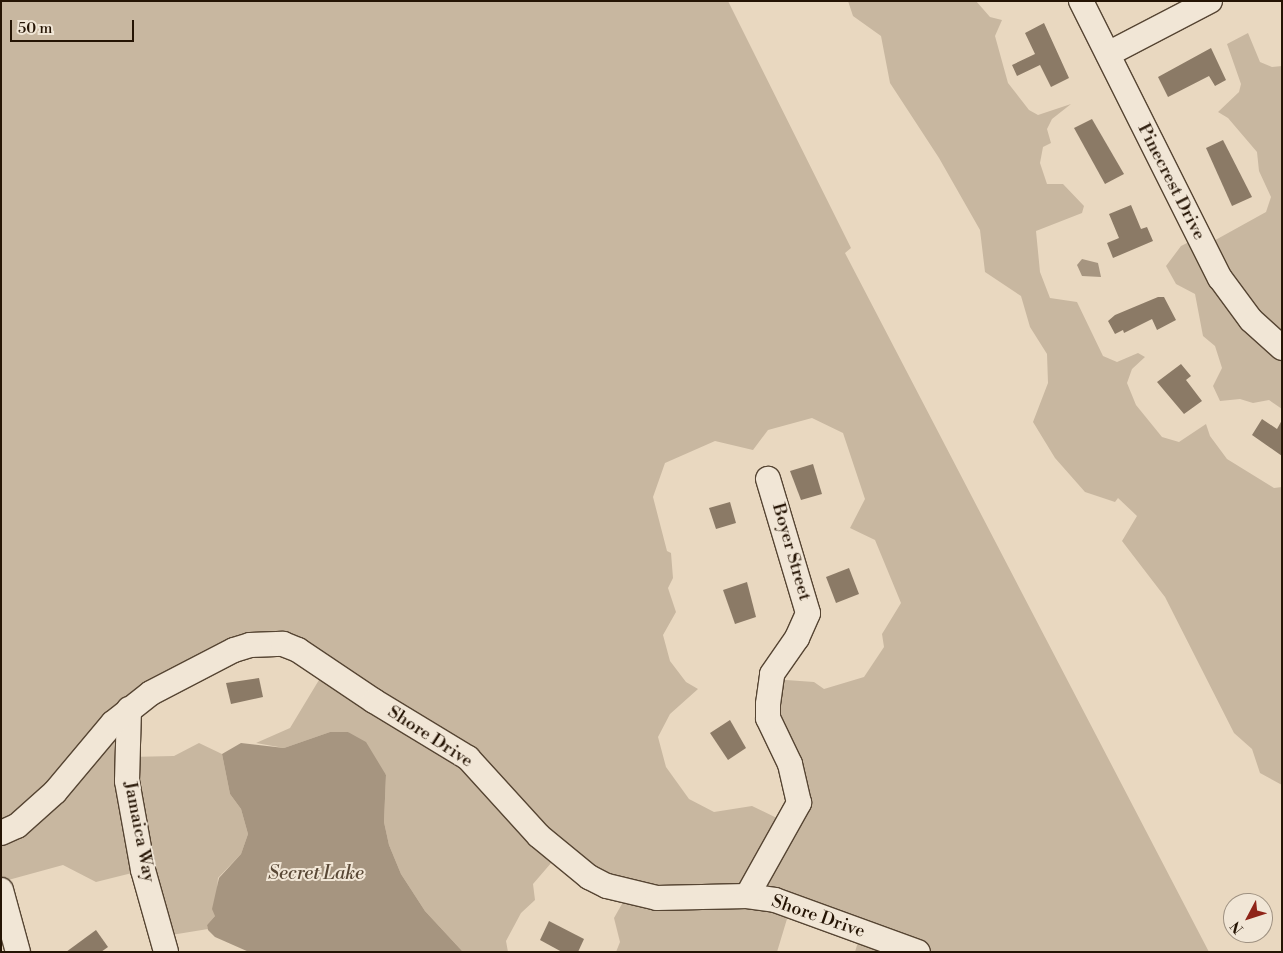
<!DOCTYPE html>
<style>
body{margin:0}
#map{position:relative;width:1283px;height:953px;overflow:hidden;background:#e9d8c0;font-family:"Libre Bodoni",serif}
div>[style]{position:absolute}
.green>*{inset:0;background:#c8b7a0}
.water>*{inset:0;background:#a69580}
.building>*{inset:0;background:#8b7a66}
.roads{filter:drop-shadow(1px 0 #564533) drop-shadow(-1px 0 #564533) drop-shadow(0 1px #564533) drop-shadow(0 -1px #564533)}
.minor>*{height:24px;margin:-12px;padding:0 12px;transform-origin:12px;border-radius:12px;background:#f1e6d6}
span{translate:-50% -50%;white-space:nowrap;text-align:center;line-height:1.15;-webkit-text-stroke:4px #f1e6d6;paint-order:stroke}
.street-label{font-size:18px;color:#251404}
.water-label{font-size:19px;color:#594836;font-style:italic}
.frame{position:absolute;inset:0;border:2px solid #251404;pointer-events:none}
.north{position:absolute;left:1223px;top:893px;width:50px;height:50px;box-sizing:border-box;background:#f1e6d6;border:1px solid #9f9282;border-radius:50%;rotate:230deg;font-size:14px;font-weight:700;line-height:20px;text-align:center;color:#251404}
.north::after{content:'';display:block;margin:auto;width:18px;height:22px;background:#8f2418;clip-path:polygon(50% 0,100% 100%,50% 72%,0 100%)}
.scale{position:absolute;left:10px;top:20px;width:124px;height:22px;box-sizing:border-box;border:2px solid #251404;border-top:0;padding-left:6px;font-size:15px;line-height:18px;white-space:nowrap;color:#251404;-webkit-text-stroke:4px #f1e6d6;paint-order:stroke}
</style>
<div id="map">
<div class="green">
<i style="clip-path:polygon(evenodd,1px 1px,728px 1px,851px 248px,845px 253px,1209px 952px,855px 952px,860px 935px,790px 909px,777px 952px,616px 952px,620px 942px,614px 918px,627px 895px,558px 855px,533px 884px,535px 900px,521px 913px,506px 941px,508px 952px,463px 952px,425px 911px,401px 874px,389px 845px,384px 822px,386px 775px,348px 732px,330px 732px,284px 748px,256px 743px,290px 728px,325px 670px,266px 645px,136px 703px,130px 757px,174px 756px,199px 743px,222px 754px,230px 794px,241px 809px,248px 834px,241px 854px,218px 878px,215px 916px,207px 925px,208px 929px,165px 936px,140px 871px,96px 882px,63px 865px,1px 882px,1px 1px,812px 418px,843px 433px,865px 499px,850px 528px,875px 540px,901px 603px,882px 634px,884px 647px,864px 677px,824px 689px,814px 682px,772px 679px,791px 769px,787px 823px,752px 806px,714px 812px,689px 799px,666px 767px,658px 737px,670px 714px,698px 689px,686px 682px,670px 661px,663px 635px,676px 612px,668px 588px,673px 578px,671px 553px,667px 551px,653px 497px,665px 463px,715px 441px,753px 450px,768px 430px,812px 418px)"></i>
<i style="clip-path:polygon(848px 1px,976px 1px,990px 17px,1002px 20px,995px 36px,1008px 83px,1029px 110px,1038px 115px,1071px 104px,1052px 119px,1047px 129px,1051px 143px,1043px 147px,1040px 163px,1047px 184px,1063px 184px,1084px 206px,1082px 213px,1036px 231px,1040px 272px,1050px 298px,1077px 302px,1103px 356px,1117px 362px,1138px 353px,1145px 357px,1132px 369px,1127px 383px,1136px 405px,1162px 437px,1179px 442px,1206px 424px,1210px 436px,1227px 459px,1274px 488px,1282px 487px,1282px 785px,1260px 773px,1252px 749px,1234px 733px,1165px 597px,1122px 541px,1137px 516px,1118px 498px,1115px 502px,1085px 492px,1055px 458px,1033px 422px,1048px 383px,1047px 354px,1030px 327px,1021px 296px,985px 272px,980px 230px,939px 158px,890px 83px,881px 36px,853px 16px)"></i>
<i style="clip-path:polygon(1248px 33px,1260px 62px,1272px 67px,1282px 66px,1282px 409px,1269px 400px,1253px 403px,1240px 399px,1220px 401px,1213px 386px,1222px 368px,1215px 346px,1203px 336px,1195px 294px,1176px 284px,1166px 266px,1181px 246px,1201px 236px,1210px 243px,1266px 212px,1271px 197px,1259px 171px,1257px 152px,1228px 118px,1218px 112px,1239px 92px,1241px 84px,1227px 44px)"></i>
</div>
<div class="water">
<i style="clip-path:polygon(1082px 259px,1098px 263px,1101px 277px,1082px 276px,1077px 265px)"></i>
<i style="clip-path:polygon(330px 732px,348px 732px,366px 742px,386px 775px,384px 822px,389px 845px,401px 874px,425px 911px,463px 952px,249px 952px,215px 937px,208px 930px,207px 925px,215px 916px,212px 909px,219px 878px,241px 854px,248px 834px,241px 809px,230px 794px,222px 754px,241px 743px,284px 748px)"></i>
</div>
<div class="building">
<i style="clip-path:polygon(1044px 23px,1069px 78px,1051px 87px,1040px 65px,1017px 76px,1012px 65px,1035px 54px,1025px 33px)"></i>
<i style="clip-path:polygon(1211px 48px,1226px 80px,1215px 86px,1209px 76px,1168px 97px,1158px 77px)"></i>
<i style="clip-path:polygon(1092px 119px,1124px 174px,1105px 184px,1074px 128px)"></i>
<i style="clip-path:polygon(1223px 140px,1252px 197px,1232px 206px,1206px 148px)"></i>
<i style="clip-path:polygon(1131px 205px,1141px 229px,1147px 227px,1153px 241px,1113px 258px,1107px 243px,1119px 238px,1109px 214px)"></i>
<i style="clip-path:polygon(1158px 297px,1164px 297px,1176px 320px,1157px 330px,1152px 319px,1124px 333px,1123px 330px,1115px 334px,1108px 321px,1115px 315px)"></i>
<i style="clip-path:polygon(1181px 364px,1191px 376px,1186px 380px,1202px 401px,1184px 414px,1157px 382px)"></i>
<i style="clip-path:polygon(1262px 419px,1277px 429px,1282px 420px,1282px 456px,1252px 435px)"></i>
<i style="clip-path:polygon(813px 464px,822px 494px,801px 500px,790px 471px)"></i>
<i style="clip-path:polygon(730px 502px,736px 523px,716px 529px,709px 508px)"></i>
<i style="clip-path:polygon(849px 568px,859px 594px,836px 603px,826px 577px)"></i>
<i style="clip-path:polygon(747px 582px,756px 617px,735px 624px,723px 590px)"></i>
<i style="clip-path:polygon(259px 678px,263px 697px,231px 704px,226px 683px)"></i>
<i style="clip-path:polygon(730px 720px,746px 748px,728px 760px,710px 733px)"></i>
<i style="clip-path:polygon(549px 921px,584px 939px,578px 952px,562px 952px,540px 940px)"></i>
<i style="clip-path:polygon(96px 930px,108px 947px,101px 952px,66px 952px)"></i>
</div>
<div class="roads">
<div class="minor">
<i style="left:1081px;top:1px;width:310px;rotate:63.4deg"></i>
<i style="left:1220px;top:278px;width:52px;rotate:53.6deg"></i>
<i style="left:1251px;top:320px;width:42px;rotate:42.1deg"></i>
<i style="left:1108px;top:54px;width:115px;rotate:-27.5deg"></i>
<i style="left:129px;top:709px;width:72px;rotate:91.6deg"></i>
<i style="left:127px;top:781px;width:90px;rotate:79.8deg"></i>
<i style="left:143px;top:870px;width:85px;rotate:74.3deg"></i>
<i style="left:1px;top:833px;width:17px;rotate:-24deg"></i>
<i style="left:17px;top:826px;width:51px;rotate:-41.8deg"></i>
<i style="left:55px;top:792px;width:90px;rotate:-50deg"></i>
<i style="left:113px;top:723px;width:48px;rotate:-38.3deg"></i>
<i style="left:151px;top:693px;width:93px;rotate:-27.4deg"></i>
<i style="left:234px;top:650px;width:17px;rotate:-17deg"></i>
<i style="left:250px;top:645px;width:33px;rotate:-2deg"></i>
<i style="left:283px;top:644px;width:16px;rotate:22deg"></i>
<i style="left:298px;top:650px;width:92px;rotate:33.9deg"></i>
<i style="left:374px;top:701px;width:110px;rotate:31.2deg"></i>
<i style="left:468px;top:758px;width:105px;rotate:47.7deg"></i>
<i style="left:539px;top:836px;width:65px;rotate:39.4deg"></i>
<i style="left:589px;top:877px;width:20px;rotate:27deg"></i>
<i style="left:607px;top:886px;width:51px;rotate:13.5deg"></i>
<i style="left:657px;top:898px;width:90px;rotate:-1.3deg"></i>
<i style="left:747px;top:896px;width:28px;rotate:8deg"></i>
<i style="left:775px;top:900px;width:152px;rotate:20deg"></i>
<i style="left:1px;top:890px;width:64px;rotate:74.7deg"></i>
<i style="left:747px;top:896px;width:107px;rotate:-60.8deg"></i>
<i style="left:799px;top:803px;width:40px;rotate:-103deg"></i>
<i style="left:790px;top:764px;width:51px;rotate:-115.6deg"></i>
<i style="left:768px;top:718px;width:14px;rotate:-90deg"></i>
<i style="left:768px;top:704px;width:30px;rotate:-82deg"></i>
<i style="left:772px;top:674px;width:44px;rotate:-55.2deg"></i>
<i style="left:797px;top:638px;width:27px;rotate:-66deg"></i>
<i style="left:808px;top:613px;width:140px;rotate:-106.6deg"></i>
</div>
</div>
<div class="street-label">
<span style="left:1171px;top:182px;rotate:63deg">Pinecrest Drive</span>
<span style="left:791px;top:552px;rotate:74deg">Boyer Street</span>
<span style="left:430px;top:737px;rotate:33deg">Shore Drive</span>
<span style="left:139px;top:832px;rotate:79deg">Jamaica Way</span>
<span style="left:818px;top:917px;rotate:19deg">Shore Drive</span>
</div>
<div class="water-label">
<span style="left:316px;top:874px">Secret Lake</span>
</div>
<div class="frame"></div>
<div class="north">N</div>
<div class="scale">50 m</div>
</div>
